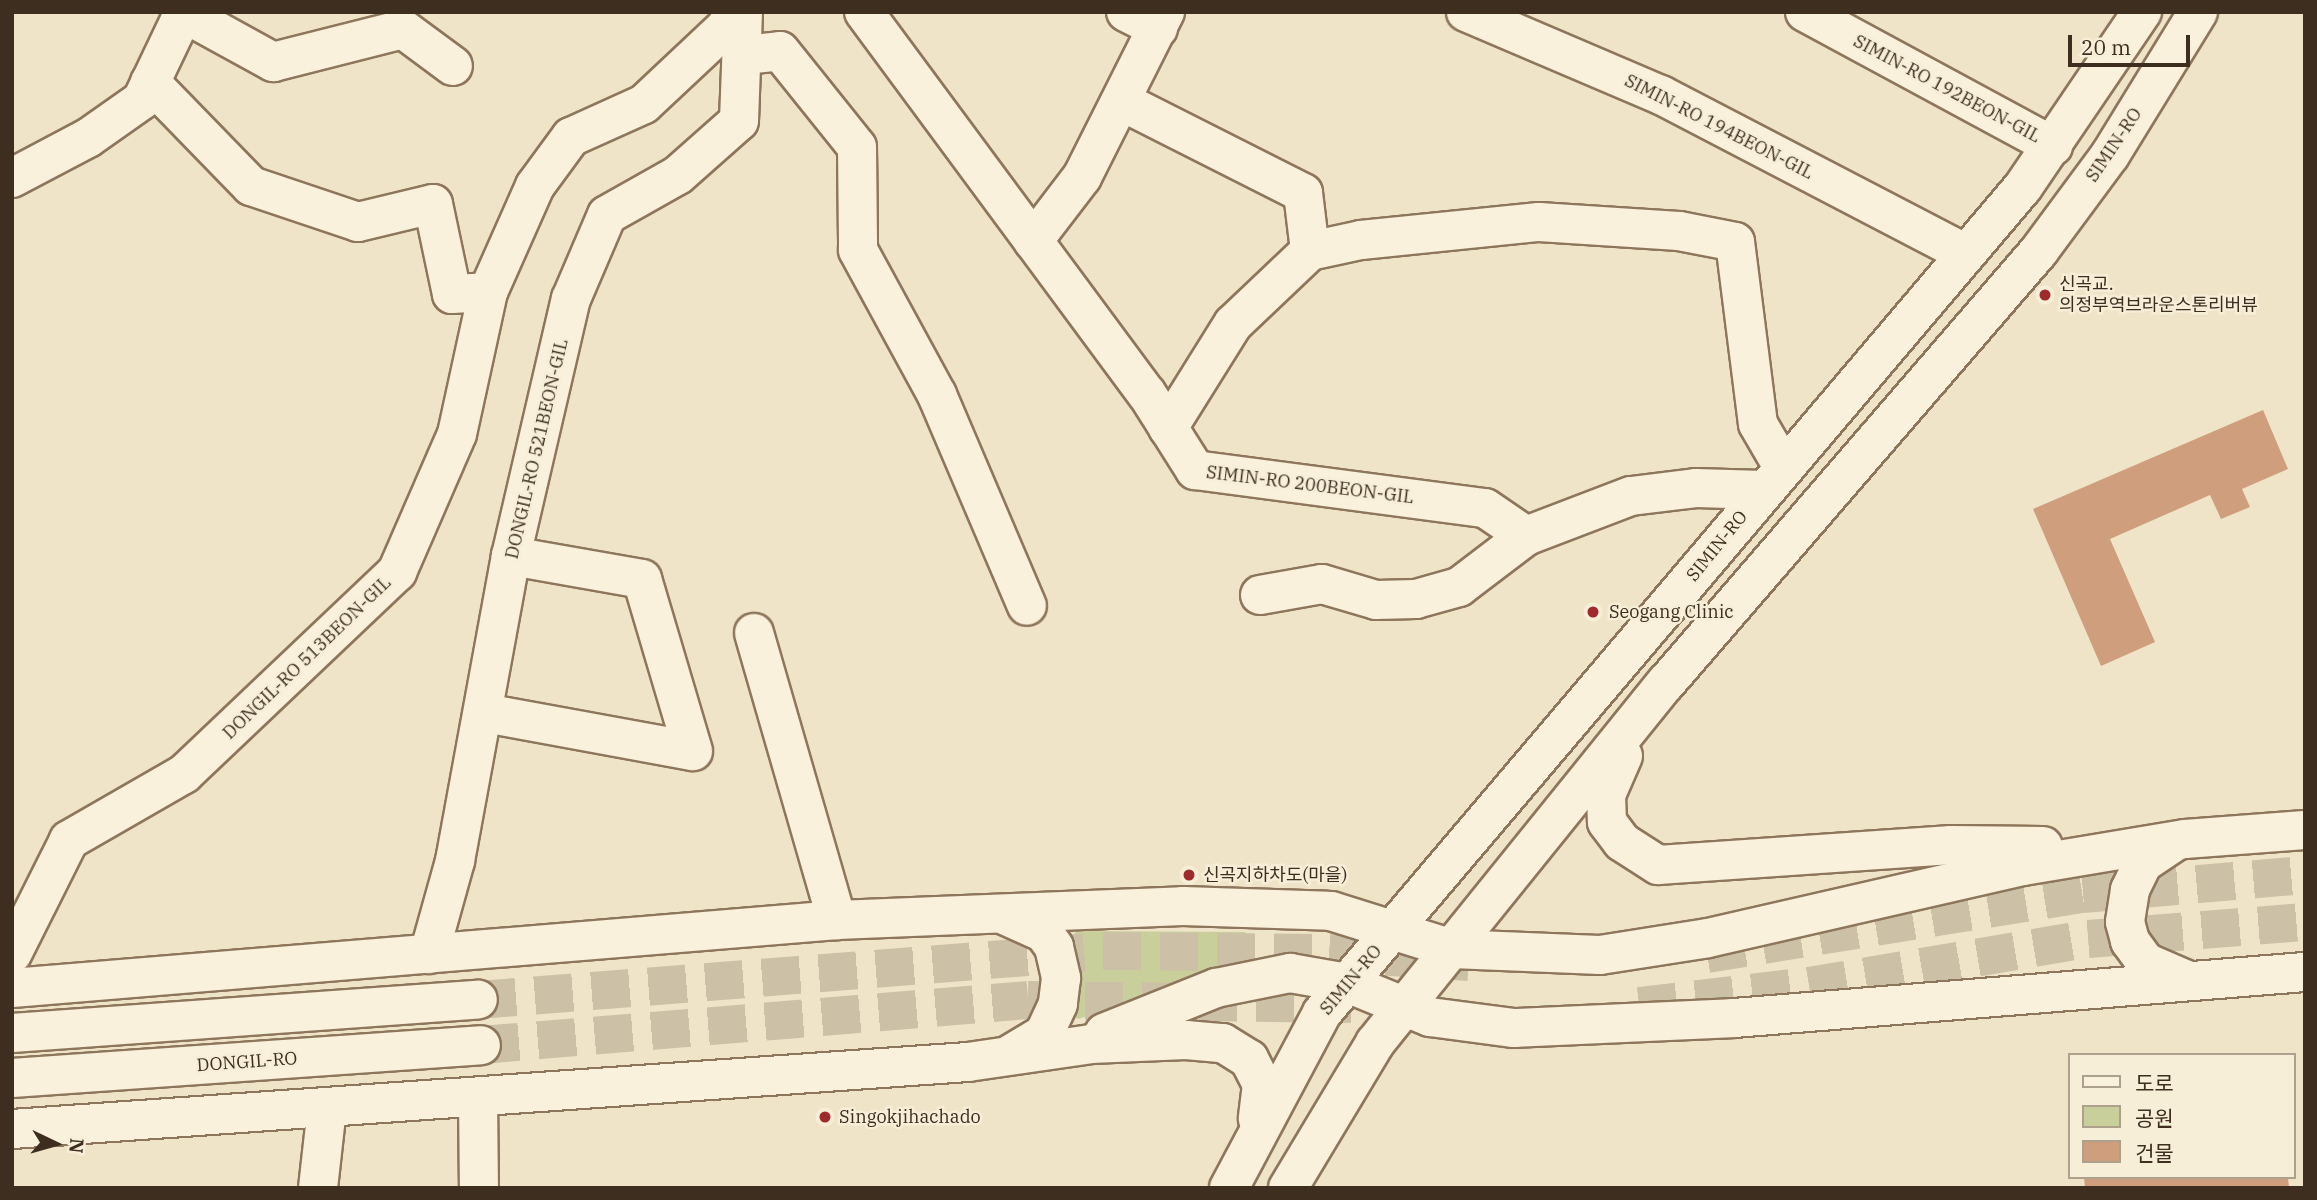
<!DOCTYPE html>
<meta charset="utf-8">
<style>
body{margin:0}
#map{position:relative;width:2317px;height:1200px;overflow:hidden;background:#f0e4c8;font-family:"IBM Plex Serif","Noto Sans KR",serif}
div>[style]{position:absolute}
.green>*{inset:0;background:#c9cf9b}
.building>*{inset:0;background:#cf9f7d}
.minor-tunnel>*{height:38px;margin-top:-19px;transform-origin:0;background:repeating-linear-gradient(90deg,#ccc0a6 0 38px,transparent 0 57px)}
.roads{filter:drop-shadow(2px 0 #8d765c) drop-shadow(-2px 0 #8d765c) drop-shadow(0 2px #8d765c) drop-shadow(0 -2px #8d765c)}
.minor>*{height:38px;margin:-19px;padding:0 19px;transform-origin:19px;border-radius:19px;background:#faf1dc}
.dots>*{width:19px;height:19px;translate:-50% -50%;box-sizing:border-box;border:4px solid #f7eed8;border-radius:50%}
span{translate:-50% -50%;white-space:nowrap;text-align:center;line-height:1.15;-webkit-text-stroke:5px #f7eed8;paint-order:stroke}
.street-label{font-size:18px;color:#3d2e20}
.poi-label{font-size:18px;color:#3d2e20}
.left{translate:0 -50%;text-align:left}
.frame{position:absolute;inset:0;border:14px solid #3d2e20;pointer-events:none}
.legend{position:absolute;left:2068px;top:1053px;width:228px;height:126px;box-sizing:border-box;background:#f7eed8;border:2px solid #ada18e;margin:0;padding:9px 12px;list-style:none;font-size:21px;color:#3d2e20}
.legend li{display:flex;align-items:center;gap:14px;height:35px}
.legend b{width:35px;border:2px solid #ada18e}
.north{position:absolute;left:21px;top:1109px;width:70px;height:70px;-webkit-text-stroke:5px #f7eed8;paint-order:stroke;rotate:95deg;font-size:19px;font-weight:700;line-height:28px;text-align:center;color:#3d2e20}
.north::after{content:'';display:block;margin:auto;width:24px;height:32px;background:#3d2e20;clip-path:polygon(50% 0,100% 100%,50% 72%,0 100%)}
.scale{position:absolute;left:2068px;top:35px;width:122px;height:32px;box-sizing:border-box;border:4px solid #3d2e20;border-top:0;padding-left:9px;font-size:21px;line-height:24px;white-space:nowrap;color:#3d2e20;-webkit-text-stroke:5px #f7eed8;paint-order:stroke}
</style>
<div id="map">
<div class="green">
<i style="clip-path:polygon(1077px 931px,1245px 932px,1254px 945px,1248px 955px,1079px 1019px,1074px 1017px,1072px 936px)"></i>
</div>
<div class="building">
<i style="clip-path:polygon(2263px 410px,2288px 469px,2242px 489px,2250px 507px,2221px 519px,2210px 495px,2110px 539px,2155px 642px,2101px 666px,2033px 509px)"></i>
<i style="clip-path:polygon(2084px 1177px,2288px 1177px,2289px 1188px,2085px 1188px)"></i>
</div>
<div class="minor-tunnel">
<i style="left:1707px;top:954px;width:381px;rotate:-9.1deg"></i>
<i style="left:2083px;top:894px;width:223px;rotate:-4.9deg"></i>
<i style="left:478px;top:1000px;width:627px;rotate:-4.48deg"></i>
<i style="left:1103px;top:951px;width:226px;rotate:0.5deg"></i>
<i style="left:1329px;top:953px;width:140px;rotate:3.7deg"></i>
<i style="left:1639px;top:1006px;width:171px;rotate:-6.7deg"></i>
<i style="left:1809px;top:986px;width:283px;rotate:-9.6deg"></i>
<i style="left:2088px;top:939px;width:218px;rotate:-4.5deg"></i>
<i style="left:481px;top:1045px;width:549px;rotate:-4.7deg"></i>
<i style="left:1028px;top:1000px;width:331px;rotate:0.7deg"></i>
</div>
<div class="roads">
<div class="minor">
<i style="left:864px;top:12px;width:475px;rotate:53.5deg"></i>
<i style="left:1147px;top:394px;width:90px;rotate:57.7deg"></i>
<i style="left:1195px;top:470px;width:292px;rotate:7.5deg"></i>
<i style="left:1485px;top:508px;width:50px;rotate:34.3deg"></i>
<i style="left:1526px;top:536px;width:112px;rotate:-20.9deg"></i>
<i style="left:1631px;top:496px;width:65px;rotate:-7deg"></i>
<i style="left:1696px;top:488px;width:67px;rotate:1.7deg"></i>
<i style="left:1126px;top:12px;width:36px;rotate:27deg"></i>
<i style="left:1466px;top:12px;width:212px;rotate:23.1deg"></i>
<i style="left:1661px;top:95px;width:344px;rotate:27.5deg"></i>
<i style="left:1805px;top:12px;width:282px;rotate:28.4deg"></i>
<i style="left:184px;top:13px;width:102px;rotate:28.8deg"></i>
<i style="left:273px;top:62px;width:134px;rotate:-14.2deg"></i>
<i style="left:403px;top:29px;width:62px;rotate:36.5deg"></i>
<i style="left:744px;top:55px;width:36px;rotate:-6deg"></i>
<i style="left:780px;top:51px;width:123px;rotate:51.3deg"></i>
<i style="left:857px;top:147px;width:103px;rotate:89.4deg"></i>
<i style="left:858px;top:250px;width:165px;rotate:61.4deg"></i>
<i style="left:937px;top:395px;width:229px;rotate:66.9deg"></i>
<i style="left:150px;top:82px;width:145px;rotate:45.8deg"></i>
<i style="left:251px;top:186px;width:113px;rotate:18.6deg"></i>
<i style="left:358px;top:222px;width:77px;rotate:-13.5deg"></i>
<i style="left:433px;top:204px;width:92px;rotate:78.1deg"></i>
<i style="left:452px;top:294px;width:36px;rotate:-3deg"></i>
<i style="left:1121px;top:101px;width:204px;rotate:26.8deg"></i>
<i style="left:1303px;top:193px;width:58px;rotate:83.1deg"></i>
<i style="left:12px;top:178px;width:86px;rotate:-27.8deg"></i>
<i style="left:88px;top:138px;width:66px;rotate:-35.1deg"></i>
<i style="left:142px;top:100px;width:98px;rotate:-64.5deg"></i>
<i style="left:1033px;top:241px;width:81px;rotate:-52.6deg"></i>
<i style="left:1082px;top:177px;width:185px;rotate:-63.3deg"></i>
<i style="left:1168px;top:428px;width:123px;rotate:-58deg"></i>
<i style="left:1233px;top:324px;width:106px;rotate:-43.5deg"></i>
<i style="left:1310px;top:251px;width:52px;rotate:-12.2deg"></i>
<i style="left:1361px;top:240px;width:179px;rotate:-5.8deg"></i>
<i style="left:1539px;top:222px;width:140px;rotate:3.7deg"></i>
<i style="left:1679px;top:231px;width:57px;rotate:11.1deg"></i>
<i style="left:1735px;top:242px;width:183px;rotate:82.8deg"></i>
<i style="left:1758px;top:424px;width:50px;rotate:59.8deg"></i>
<i style="left:1260px;top:595px;width:63px;rotate:-10.1deg"></i>
<i style="left:1322px;top:584px;width:56px;rotate:16.5deg"></i>
<i style="left:1376px;top:600px;width:40px;rotate:-1.4deg"></i>
<i style="left:1416px;top:599px;width:45px;rotate:-15.6deg"></i>
<i style="left:1459px;top:587px;width:84px;rotate:-37.3deg"></i>
<i style="left:754px;top:633px;width:299px;rotate:73.9deg"></i>
<i style="left:485px;top:713px;width:211px;rotate:10.4deg"></i>
<i style="left:693px;top:751px;width:179px;rotate:-106.5deg"></i>
<i style="left:642px;top:579px;width:133px;rotate:-170deg"></i>
<i style="left:1623px;top:756px;width:43px;rotate:113.6deg"></i>
<i style="left:1606px;top:795px;width:27px;rotate:88deg"></i>
<i style="left:1607px;top:822px;width:25px;rotate:53deg"></i>
<i style="left:1622px;top:842px;width:43px;rotate:32.6deg"></i>
<i style="left:1658px;top:865px;width:294px;rotate:-3.9deg"></i>
<i style="left:1951px;top:845px;width:92px;rotate:0.6deg"></i>
<i style="left:2176px;top:841px;width:40px;rotate:146deg"></i>
<i style="left:2143px;top:863px;width:30px;rotate:116deg"></i>
<i style="left:2130px;top:890px;width:32px;rotate:99deg"></i>
<i style="left:2125px;top:922px;width:20px;rotate:75deg"></i>
<i style="left:2130px;top:941px;width:26px;rotate:54deg"></i>
<i style="left:2145px;top:962px;width:46px;rotate:23.2deg"></i>
<i style="left:1004px;top:915px;width:44px;rotate:24.2deg"></i>
<i style="left:1044px;top:933px;width:17px;rotate:54deg"></i>
<i style="left:1054px;top:947px;width:32px;rotate:77deg"></i>
<i style="left:1061px;top:978px;width:26px;rotate:97deg"></i>
<i style="left:1058px;top:1004px;width:33px;rotate:115deg"></i>
<i style="left:1044px;top:1034px;width:39px;rotate:149deg"></i>
<i style="left:12px;top:954px;width:127px;rotate:-63.4deg"></i>
<i style="left:69px;top:840px;width:133px;rotate:-29.9deg"></i>
<i style="left:184px;top:774px;width:294px;rotate:-43.5deg"></i>
<i style="left:397px;top:572px;width:150px;rotate:-66.5deg"></i>
<i style="left:457px;top:434px;width:145px;rotate:-77.7deg"></i>
<i style="left:488px;top:292px;width:116px;rotate:-66.1deg"></i>
<i style="left:535px;top:186px;width:61px;rotate:-53.7deg"></i>
<i style="left:571px;top:137px;width:80px;rotate:-24.3deg"></i>
<i style="left:644px;top:104px;width:112px;rotate:-43.2deg"></i>
<i style="left:726px;top:27px;width:17px;rotate:-62deg"></i>
<i style="left:429px;top:954px;width:97px;rotate:-74.4deg"></i>
<i style="left:455px;top:861px;width:310px;rotate:-79.6deg"></i>
<i style="left:511px;top:556px;width:264px;rotate:-76.9deg"></i>
<i style="left:571px;top:299px;width:91px;rotate:-66.8deg"></i>
<i style="left:607px;top:215px;width:81px;rotate:-29.4deg"></i>
<i style="left:678px;top:175px;width:81px;rotate:-41.5deg"></i>
<i style="left:739px;top:121px;width:109px;rotate:-87.9deg"></i>
<i style="left:12px;top:988px;width:828px;rotate:-4.71deg"></i>
<i style="left:837px;top:920px;width:346px;rotate:-2.3deg"></i>
<i style="left:1183px;top:906px;width:148px;rotate:1.9deg"></i>
<i style="left:1331px;top:911px;width:127px;rotate:17.4deg"></i>
<i style="left:1452px;top:949px;width:148px;rotate:2.3deg"></i>
<i style="left:1600px;top:955px;width:109px;rotate:-8.9deg"></i>
<i style="left:1708px;top:938px;width:323px;rotate:-12.9deg"></i>
<i style="left:2023px;top:866px;width:164px;rotate:-9.5deg"></i>
<i style="left:2185px;top:839px;width:120px;rotate:-4.3deg"></i>
<i style="left:12px;top:1033px;width:467px;rotate:-4.1deg"></i>
<i style="left:1104px;top:1033px;width:121px;rotate:-21.9deg"></i>
<i style="left:1216px;top:988px;width:76px;rotate:-11.5deg"></i>
<i style="left:1290px;top:973px;width:58px;rotate:10deg"></i>
<i style="left:1347px;top:983px;width:90px;rotate:22.3deg"></i>
<i style="left:1430px;top:1017px;width:85px;rotate:7.5deg"></i>
<i style="left:1514px;top:1028px;width:220px;rotate:-2.6deg"></i>
<i style="left:1734px;top:1018px;width:573px;rotate:-4.61deg"></i>
<i style="left:12px;top:1078px;width:470px;rotate:-4deg"></i>
<i style="left:478px;top:1097px;width:91px;rotate:89.4deg"></i>
<i style="left:12px;top:1129px;width:958px;rotate:-4.01deg"></i>
<i style="left:968px;top:1062px;width:124px;rotate:-8.3deg"></i>
<i style="left:1091px;top:1044px;width:95px;rotate:-2.4deg"></i>
<i style="left:1186px;top:1040px;width:37px;rotate:5deg"></i>
<i style="left:1223px;top:1043px;width:31px;rotate:32deg"></i>
<i style="left:1249px;top:1059px;width:28px;rotate:63deg"></i>
<i style="left:1262px;top:1084px;width:35px;rotate:97deg"></i>
<i style="left:318px;top:1188px;width:81px;rotate:-83.6deg"></i>
<i style="left:1229px;top:1188px;width:198px;rotate:-62deg"></i>
<i style="left:1322px;top:1013px;width:1083px;rotate:-49.68deg"></i>
<i style="left:2023px;top:187px;width:212px;rotate:-55.8deg"></i>
<i style="left:1288px;top:1188px;width:169px;rotate:-59deg"></i>
<i style="left:1375px;top:1043px;width:463px;rotate:-51.1deg"></i>
<i style="left:1666px;top:683px;width:571px;rotate:-49.19deg"></i>
<i style="left:2039px;top:251px;width:119px;rotate:-53.5deg"></i>
<i style="left:2110px;top:155px;width:168px;rotate:-58.4deg"></i>
</div>
</div>
<div class="dots">
<i style="left:2045px;top:295px;background:#9e2a2b"></i>
<i style="left:1593px;top:612px;background:#9e2a2b"></i>
<i style="left:1189px;top:875px;background:#9e2a2b"></i>
<i style="left:825px;top:1117px;background:#9e2a2b"></i>
</div>
<div class="street-label">
<span style="left:1947px;top:89px;rotate:28deg">SIMIN-RO 192BEON-GIL</span>
<span style="left:1719px;top:127px;rotate:27deg">SIMIN-RO 194BEON-GIL</span>
<span style="left:2114px;top:145px;rotate:-56deg">SIMIN-RO</span>
<span style="left:537px;top:449px;rotate:-77deg">DONGIL-RO 521BEON-GIL</span>
<span style="left:1310px;top:485px;rotate:7deg">SIMIN-RO 200BEON-GIL</span>
<span style="left:1717px;top:546px;rotate:-51deg">SIMIN-RO</span>
<span style="left:307px;top:658px;rotate:-44deg">DONGIL-RO 513BEON-GIL</span>
<span style="left:1351px;top:980px;rotate:-50deg">SIMIN-RO</span>
<span style="left:247px;top:1062px;rotate:-4deg">DONGIL-RO</span>
</div>
<div class="poi-label">
<span class="left" style="left:2059px;top:295px">신곡교.<br>의정부역브라운스톤리버뷰</span>
<span class="left" style="left:1609px;top:612px">Seogang Clinic</span>
<span class="left" style="left:1203px;top:875px">신곡지하차도(마을)</span>
<span class="left" style="left:839px;top:1117px">Singokjihachado</span>
</div>
<div class="frame"></div>
<ul class="legend">
<li><b style="height:9px;background:#faf1dc"></b>도로</li>
<li><b style="height:19px;background:#c9cf9b"></b>공원</li>
<li><b style="height:19px;background:#cf9f7d"></b>건물</li>
</ul>
<div class="north">N</div>
<div class="scale">20 m</div>
</div>
